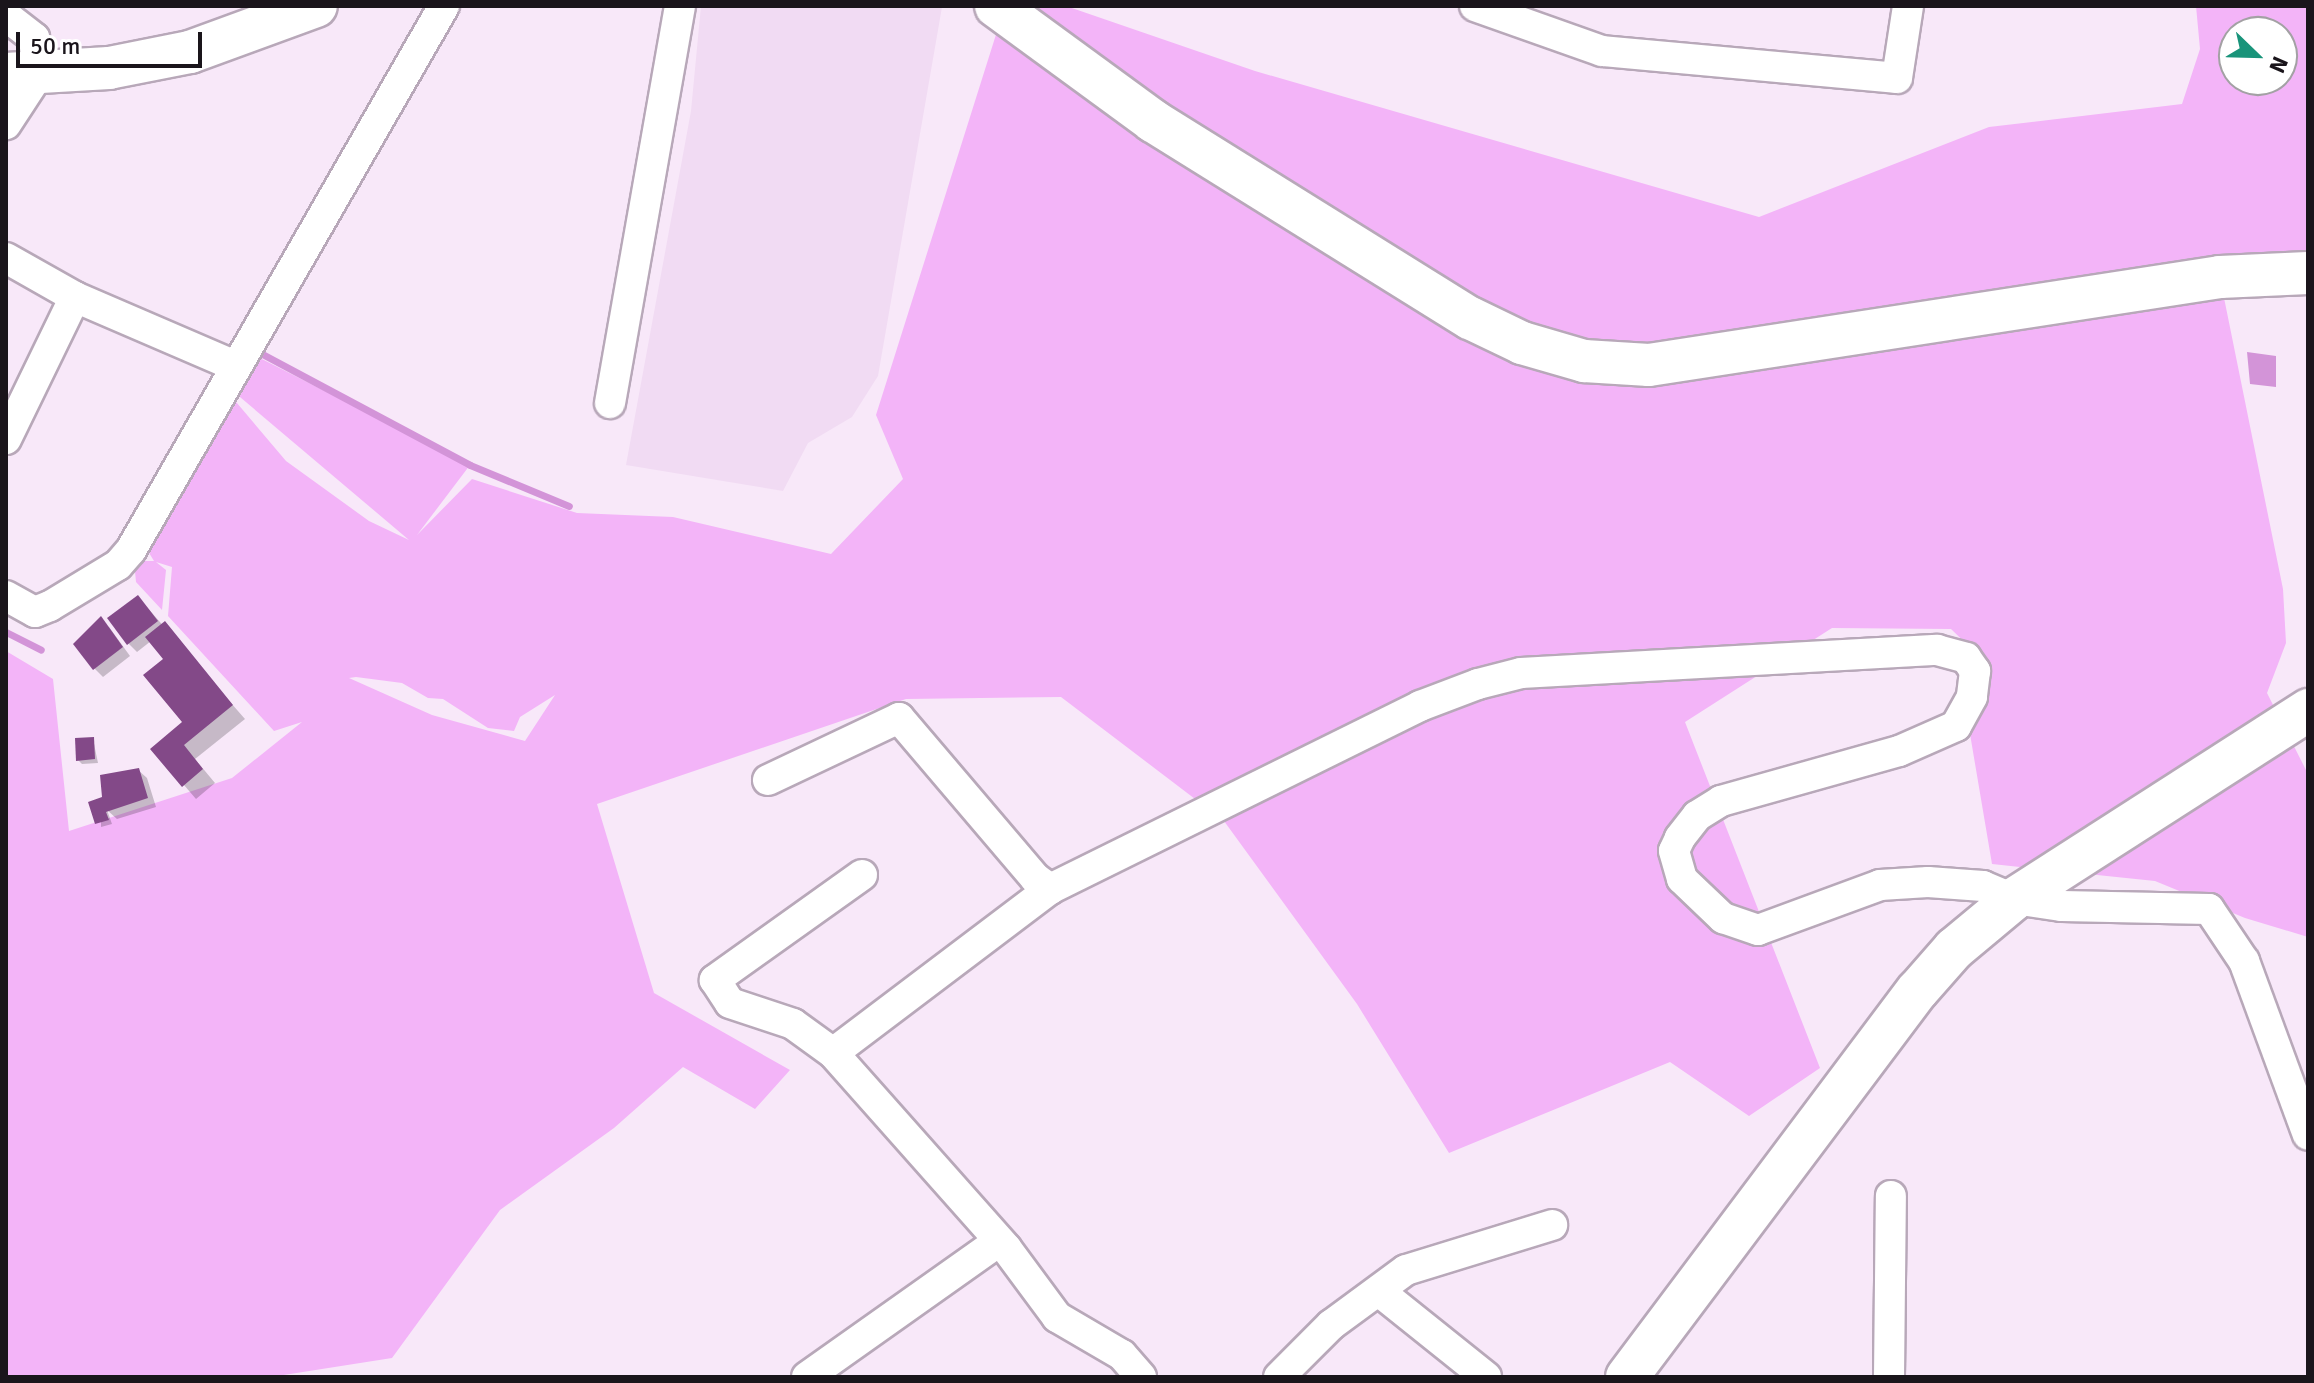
<!DOCTYPE html>
<style>
body{margin:0}
#map{position:relative;width:2314px;height:1383px;overflow:hidden;background:#f8e8f9;font-family:Signika,sans-serif}
div>[style]{position:absolute}
.built>*{inset:0;background:#f1dbf3}
.green>*{inset:0;background:#f3b4f8}
.water>*{inset:0;background:#d394d8}
.shadow>*{inset:0;background:#0003}
.stream>*{height:7px;margin:-3.5px;padding:0 3.5px;transform-origin:3.5px;border-radius:3.5px;background:#d394d8}
.building>*{inset:0;background:#834988}
.roads{filter:drop-shadow(2px 0 #b8a8b9) drop-shadow(-2px 0 #b8a8b9) drop-shadow(0 2px #b8a8b9) drop-shadow(0 -2px #b8a8b9)}
.street>*{height:30px;margin:-15px;padding:0 15px;transform-origin:15px;border-radius:15px;background:#fff}
.secondary>*{height:42px;margin:-21px;padding:0 21px;transform-origin:21px;border-radius:21px;background:#fff}
span{translate:-50% -50%;white-space:nowrap;text-align:center;line-height:1.15;-webkit-text-stroke:8px #fff;paint-order:stroke}
.frame{position:absolute;inset:0;border:8px solid #1a151b;pointer-events:none}
.north{position:absolute;left:2218px;top:16px;width:80px;height:80px;box-sizing:border-box;background:#fff;border:2px solid #a3a1a4;border-radius:50%;rotate:113deg;font-size:22px;font-weight:700;line-height:32px;text-align:center;color:#1a151b}
.north::after{content:'';display:block;margin:auto;width:28px;height:36px;background:#19947a;clip-path:polygon(50% 0,100% 100%,50% 72%,0 100%)}
.scale{position:absolute;left:16px;top:32px;width:186px;height:36px;box-sizing:border-box;border:4px solid #1a151b;border-top:0;padding-left:10px;font-size:24px;line-height:28px;white-space:nowrap;color:#1a151b;-webkit-text-stroke:6px #fff;paint-order:stroke}
</style>
<div id="map">
<div class="built">
<i style="clip-path:polygon(701px 6px,942px 7px,878px 376px,852px 417px,808px 443px,783px 491px,626px 465px,691px 111px)"></i>
</div>
<div class="green">
<i style="clip-path:polygon(evenodd,1005px 6px,1066px 6px,1255px 71px,1759px 217px,1989px 127px,2182px 104px,2200px 49px,2196px 6px,2308px 6px,2308px 268px,2220px 278px,2283px 589px,2286px 643px,2267px 693px,2308px 774px,2308px 937px,2245px 918px,2155px 881px,1992px 864px,1970px 734px,1986px 692px,1983px 660px,1951px 629px,1832px 628px,1685px 722px,1820px 1068px,1749px 1116px,1670px 1062px,1449px 1153px,1357px 1004px,1224px 821px,1061px 697px,906px 699px,597px 804px,654px 993px,790px 1070px,755px 1109px,683px 1067px,614px 1128px,500px 1210px,392px 1358px,271px 1377px,6px 1377px,6px 651px,53px 679px,69px 831px,232px 778px,302px 722px,274px 731px,168px 616px,172px 567px,156px 562px,166px 570px,162px 610px,136px 582px,134px 561px,154px 561px,146px 548px,231px 396px,286px 461px,369px 521px,409px 540px,234px 392px,252px 354px,470px 465px,417px 535px,472px 479px,577px 513px,673px 517px,831px 554px,903px 479px,876px 415px,1005px 6px,2234px 32px,2282px 32px,2282px 80px,2234px 80px,2234px 32px,1005px 6px,356px 677px,402px 683px,428px 698px,443px 699px,488px 728px,514px 731px,520px 717px,555px 695px,525px 741px,432px 715px,349px 678px,356px 677px)"></i>
</div>
<div class="water">
<i style="clip-path:polygon(2247px 352px,2276px 356px,2276px 387px,2250px 384px)"></i>
</div>
<div class="shadow">
<i style="clip-path:polygon(138px 597px,245px 719px,195px 759px,215px 783px,196px 799px,153px 749px,185px 723px,166px 659px,151px 641px,137px 652px,129px 644px)"></i>
<i style="clip-path:polygon(109px 627px,130px 656px,103px 677px,94px 668px)"></i>
<i style="clip-path:polygon(93px 739px,98px 763px,82px 764px,78px 760px)"></i>
<i style="clip-path:polygon(138px 770px,147px 778px,156px 807px,117px 819px,107px 810px,112px 824px,101px 827px,101px 799px)"></i>
</div>
<div class="stream">
<i style="left:253px;top:349px;width:246px;rotate:28.1deg"></i>
<i style="left:470px;top:465px;width:107px;rotate:22.5deg"></i>
<i style="left:6px;top:632px;width:39px;rotate:27deg"></i>
</div>
<div class="building">
<i style="clip-path:polygon(138px 595px,158px 621px,127px 645px,107px 618px)"></i>
<i style="clip-path:polygon(101px 616px,123px 647px,93px 670px,73px 644px)"></i>
<i style="clip-path:polygon(165px 621px,233px 705px,184px 745px,203px 769px,182px 787px,150px 749px,182px 722px,143px 675px,163px 659px,145px 637px)"></i>
<i style="clip-path:polygon(94px 737px,95px 759px,76px 761px,75px 738px)"></i>
<i style="clip-path:polygon(139px 768px,148px 798px,106px 812px,109px 820px,95px 824px,88px 802px,102px 797px,100px 775px)"></i>
</div>
<div class="roads">
<div class="street">
<i style="left:1475px;top:6px;width:135px;rotate:19.5deg"></i>
<i style="left:1602px;top:51px;width:296px;rotate:5.2deg"></i>
<i style="left:1897px;top:78px;width:73px;rotate:-81.3deg"></i>
<i style="left:6px;top:16px;width:36px;rotate:38deg"></i>
<i style="left:34px;top:38px;width:37px;rotate:84deg"></i>
<i style="left:38px;top:75px;width:59px;rotate:123.1deg"></i>
<i style="left:6px;top:258px;width:79px;rotate:29.5deg"></i>
<i style="left:75px;top:297px;width:172px;rotate:23.3deg"></i>
<i style="left:610px;top:403px;width:403px;rotate:-80deg"></i>
<i style="left:6px;top:439px;width:158px;rotate:-64.1deg"></i>
<i style="left:6px;top:596px;width:33px;rotate:29deg"></i>
<i style="left:35px;top:612px;width:16px;rotate:-22deg"></i>
<i style="left:50px;top:606px;width:79px;rotate:-31.1deg"></i>
<i style="left:118px;top:565px;width:20px;rotate:-49deg"></i>
<i style="left:131px;top:550px;width:628px;rotate:-60.09deg"></i>
<i style="left:768px;top:780px;width:145px;rotate:-25.3deg"></i>
<i style="left:899px;top:718px;width:210px;rotate:49.6deg"></i>
<i style="left:1035px;top:878px;width:19px;rotate:36deg"></i>
<i style="left:862px;top:875px;width:181px;rotate:144.5deg"></i>
<i style="left:715px;top:980px;width:27px;rotate:57deg"></i>
<i style="left:730px;top:1003px;width:66px;rotate:18.4deg"></i>
<i style="left:793px;top:1024px;width:49px;rotate:35.9deg"></i>
<i style="left:833px;top:1053px;width:261px;rotate:48.4deg"></i>
<i style="left:1006px;top:1248px;width:86px;rotate:53.5deg"></i>
<i style="left:1057px;top:1317px;width:75px;rotate:30.3deg"></i>
<i style="left:1122px;top:1355px;width:29px;rotate:49deg"></i>
<i style="left:833px;top:1053px;width:272px;rotate:-37.1deg"></i>
<i style="left:1050px;top:889px;width:413px;rotate:-26.3deg"></i>
<i style="left:1420px;top:706px;width:62px;rotate:-20.8deg"></i>
<i style="left:1478px;top:684px;width:44px;rotate:-14.3deg"></i>
<i style="left:1521px;top:673px;width:417px;rotate:-3.2deg"></i>
<i style="left:1937px;top:650px;width:30px;rotate:15deg"></i>
<i style="left:1966px;top:658px;width:16px;rotate:55deg"></i>
<i style="left:1975px;top:671px;width:26px;rotate:97deg"></i>
<i style="left:1972px;top:697px;width:33px;rotate:119deg"></i>
<i style="left:1956px;top:726px;width:62px;rotate:156.3deg"></i>
<i style="left:1899px;top:751px;width:185px;rotate:164.3deg"></i>
<i style="left:1721px;top:801px;width:28px;rotate:148deg"></i>
<i style="left:1697px;top:816px;width:28px;rotate:128deg"></i>
<i style="left:1680px;top:838px;width:14px;rotate:115deg"></i>
<i style="left:1674px;top:851px;width:29px;rotate:74deg"></i>
<i style="left:1682px;top:879px;width:57px;rotate:43.6deg"></i>
<i style="left:1723px;top:918px;width:37px;rotate:19deg"></i>
<i style="left:1758px;top:930px;width:130px;rotate:-20.2deg"></i>
<i style="left:1880px;top:885px;width:48px;rotate:-3.6deg"></i>
<i style="left:1928px;top:882px;width:55px;rotate:4.2deg"></i>
<i style="left:1983px;top:886px;width:34px;rotate:23deg"></i>
<i style="left:2014px;top:899px;width:49px;rotate:8.3deg"></i>
<i style="left:2062px;top:906px;width:147px;rotate:1.2deg"></i>
<i style="left:2209px;top:909px;width:63px;rotate:56.1deg"></i>
<i style="left:2244px;top:961px;width:185px;rotate:69.8deg"></i>
<i style="left:1380px;top:1292px;width:136px;rotate:38.7deg"></i>
<i style="left:807px;top:1377px;width:235px;rotate:-35.3deg"></i>
<i style="left:1279px;top:1377px;width:74px;rotate:-45deg"></i>
<i style="left:1331px;top:1325px;width:93px;rotate:-36.3deg"></i>
<i style="left:1406px;top:1270px;width:153px;rotate:-17.1deg"></i>
<i style="left:1889px;top:1377px;width:181px;rotate:-89.4deg"></i>
</div>
<div class="secondary">
<i style="left:996px;top:6px;width:195px;rotate:36.2deg"></i>
<i style="left:1153px;top:121px;width:373px;rotate:31.9deg"></i>
<i style="left:1470px;top:318px;width:58px;rotate:25.7deg"></i>
<i style="left:1522px;top:343px;width:65px;rotate:16.2deg"></i>
<i style="left:1584px;top:361px;width:65px;rotate:3.5deg"></i>
<i style="left:1649px;top:365px;width:578px;rotate:-8.76deg"></i>
<i style="left:2220px;top:277px;width:88px;rotate:-2.6deg"></i>
<i style="left:6px;top:74px;width:103px;rotate:-3.3deg"></i>
<i style="left:109px;top:68px;width:83px;rotate:-11.2deg"></i>
<i style="left:190px;top:52px;width:134px;rotate:-20.1deg"></i>
<i style="left:1627px;top:1377px;width:484px;rotate:-53.1deg"></i>
<i style="left:1918px;top:990px;width:55px;rotate:-48.7deg"></i>
<i style="left:1954px;top:949px;width:78px;rotate:-39.8deg"></i>
<i style="left:2014px;top:899px;width:350px;rotate:-32.7deg"></i>
</div>
</div>
<div class="frame"></div>
<div class="north">N</div>
<div class="scale">50 m</div>
</div>
